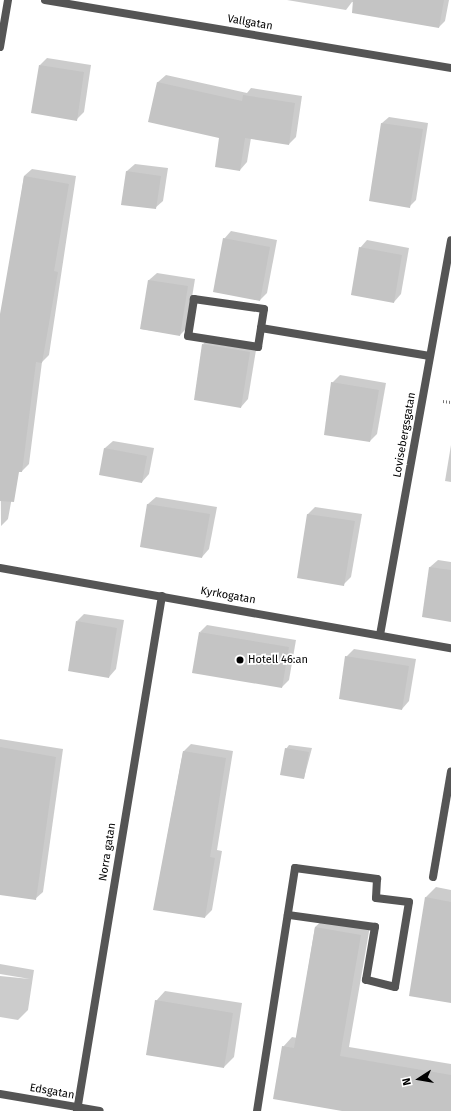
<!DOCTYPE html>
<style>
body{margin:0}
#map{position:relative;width:451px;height:1111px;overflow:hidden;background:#fff;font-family:"Fira Sans",sans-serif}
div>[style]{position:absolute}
.shadow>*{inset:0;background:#0003}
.building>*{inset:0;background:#c4c4c4}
.path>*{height:2.5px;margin-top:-1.25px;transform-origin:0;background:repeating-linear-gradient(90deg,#777 0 1px,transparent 0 3px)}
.lane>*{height:8px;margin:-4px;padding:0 4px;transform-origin:4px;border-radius:4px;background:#555}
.street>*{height:8px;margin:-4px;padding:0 4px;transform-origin:4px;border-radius:4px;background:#555}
.dots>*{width:11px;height:11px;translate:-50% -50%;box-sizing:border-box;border:2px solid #fff;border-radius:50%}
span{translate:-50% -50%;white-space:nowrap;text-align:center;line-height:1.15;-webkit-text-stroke:3.5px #fff;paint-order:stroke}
.street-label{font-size:11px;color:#000}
.poi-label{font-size:11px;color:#000}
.left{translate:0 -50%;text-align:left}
.north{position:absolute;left:399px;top:1059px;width:40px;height:40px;-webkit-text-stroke:3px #fff;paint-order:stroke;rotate:258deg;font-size:11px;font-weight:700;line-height:16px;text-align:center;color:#000}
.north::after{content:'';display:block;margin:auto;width:14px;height:18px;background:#000;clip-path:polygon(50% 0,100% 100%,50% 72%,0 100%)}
</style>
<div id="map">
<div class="shadow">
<i style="clip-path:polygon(287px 0,449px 0,445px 21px,439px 27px,396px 10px,352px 2px,346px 10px)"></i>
<i style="clip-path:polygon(47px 58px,91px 65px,84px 112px,76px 120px,40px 65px)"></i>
<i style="clip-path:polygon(166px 75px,247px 93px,251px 88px,302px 96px,296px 137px,289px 144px,251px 138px,247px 162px,240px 170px,220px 137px,149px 121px,158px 82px)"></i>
<i style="clip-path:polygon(389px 117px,428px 123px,416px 200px,410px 206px,382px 123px)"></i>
<i style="clip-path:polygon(135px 164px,168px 168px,163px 201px,155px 208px,122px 204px,127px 171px)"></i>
<i style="clip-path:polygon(32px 169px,76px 176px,49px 355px,42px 362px,29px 464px,22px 471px,17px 470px,8px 519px,1px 526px,0 339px,24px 176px)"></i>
<i style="clip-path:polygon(231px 231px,277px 240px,267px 293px,260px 300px,224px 239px)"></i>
<i style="clip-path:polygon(367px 240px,409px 248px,401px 294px,394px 302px,360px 248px)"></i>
<i style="clip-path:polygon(157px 273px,195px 279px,187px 328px,180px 335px,141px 329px,149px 280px)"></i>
<i style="clip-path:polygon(211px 337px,257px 344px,248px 399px,241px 407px,203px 344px)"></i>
<i style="clip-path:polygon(340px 375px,386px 383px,377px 434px,370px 441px,332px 383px)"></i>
<i style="clip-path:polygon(113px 441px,154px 448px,149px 474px,142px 482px,100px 474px,105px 448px)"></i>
<i style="clip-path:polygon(451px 445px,451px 482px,445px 481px)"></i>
<i style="clip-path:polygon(156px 497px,217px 507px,209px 549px,202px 557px,141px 546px,148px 504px)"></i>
<i style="clip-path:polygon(315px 507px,362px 514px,351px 577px,344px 584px,298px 577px,308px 514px)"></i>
<i style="clip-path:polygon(438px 560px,451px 562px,451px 621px,423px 616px,430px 567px)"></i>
<i style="clip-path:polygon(84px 614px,124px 620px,116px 669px,109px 677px,77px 621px)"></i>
<i style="clip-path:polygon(207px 625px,296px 640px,289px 680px,282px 687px,200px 632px)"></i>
<i style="clip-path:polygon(354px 649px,416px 659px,409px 701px,402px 709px,346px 657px)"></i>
<i style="clip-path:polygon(0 739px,63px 749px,43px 892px,35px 899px,0 894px)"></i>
<i style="clip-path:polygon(191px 744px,233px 751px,217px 850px,222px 851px,212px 910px,205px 917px,154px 909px,183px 752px)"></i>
<i style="clip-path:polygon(289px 745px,312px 748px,304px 778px,286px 749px)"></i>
<i style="clip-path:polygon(436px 887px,451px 890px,451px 1002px,426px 897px)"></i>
<i style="clip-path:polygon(325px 918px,370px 926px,349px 1047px,451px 1064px,451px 1111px,351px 1111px,283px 1047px,292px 1037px,297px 1038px,315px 927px)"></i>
<i style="clip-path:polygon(0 964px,34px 970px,28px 1010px,18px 1020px,0 1017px,0 976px,30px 979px,0 974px)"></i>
<i style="clip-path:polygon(165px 991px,242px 1003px,234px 1057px,224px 1067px,156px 1001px)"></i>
</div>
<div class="building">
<i style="clip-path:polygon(353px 0,444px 0,439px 28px,352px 13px)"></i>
<i style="clip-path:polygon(39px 65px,84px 72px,77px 121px,31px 113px)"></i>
<i style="clip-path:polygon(157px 82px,242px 101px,243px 95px,295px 103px,289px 145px,245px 138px,240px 171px,215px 167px,219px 138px,148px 122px)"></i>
<i style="clip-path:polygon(381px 123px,423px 129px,410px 208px,369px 201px)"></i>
<i style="clip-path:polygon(126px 171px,161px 176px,156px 209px,121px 205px)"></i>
<i style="clip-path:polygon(24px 176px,69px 184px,54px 271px,58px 272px,42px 363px,36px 362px,22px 472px,19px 472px,14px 502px,0 501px,0 314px)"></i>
<i style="clip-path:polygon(223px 238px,270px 247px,260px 301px,213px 292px)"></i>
<i style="clip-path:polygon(359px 247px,402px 255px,394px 303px,351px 295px)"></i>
<i style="clip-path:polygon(148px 280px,188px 286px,180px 336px,140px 329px)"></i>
<i style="clip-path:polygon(202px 344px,250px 352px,241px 408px,194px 400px)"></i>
<i style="clip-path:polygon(331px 382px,379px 390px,370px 442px,324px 435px)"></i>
<i style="clip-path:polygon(104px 448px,147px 456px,142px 483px,99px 475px)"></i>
<i style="clip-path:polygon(147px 504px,210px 514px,202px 558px,140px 547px)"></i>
<i style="clip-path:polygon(307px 514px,355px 521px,344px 586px,297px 578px)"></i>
<i style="clip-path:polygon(429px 567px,451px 570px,451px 622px,422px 617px)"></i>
<i style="clip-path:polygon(76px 621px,117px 628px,109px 678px,68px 671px)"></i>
<i style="clip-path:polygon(199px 632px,289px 647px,282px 688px,192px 673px)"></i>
<i style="clip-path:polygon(345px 656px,409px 666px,402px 710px,339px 699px)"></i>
<i style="clip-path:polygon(0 747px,56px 757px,36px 900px,0 895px)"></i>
<i style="clip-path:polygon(285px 748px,309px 752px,304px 779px,280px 775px)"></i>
<i style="clip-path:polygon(183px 751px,226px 758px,210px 857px,215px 858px,205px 918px,153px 910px)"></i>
<i style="clip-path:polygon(425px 897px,451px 902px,451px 1003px,409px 996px)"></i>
<i style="clip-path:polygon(315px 927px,361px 935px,340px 1056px,451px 1075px,451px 1111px,342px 1111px,273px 1099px,282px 1046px,294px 1048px)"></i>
<i style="clip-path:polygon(155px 1000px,233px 1013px,224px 1068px,146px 1055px)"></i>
</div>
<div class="path">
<i style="left:443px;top:401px;width:8px;rotate:7deg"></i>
</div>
<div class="lane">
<i style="left:261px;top:328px;width:19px;rotate:-81deg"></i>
<i style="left:264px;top:309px;width:71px;rotate:-171.9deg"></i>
<i style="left:194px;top:299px;width:37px;rotate:99deg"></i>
<i style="left:188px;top:336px;width:71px;rotate:8.9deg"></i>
<i style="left:258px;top:347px;width:19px;rotate:-81deg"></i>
<i style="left:261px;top:328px;width:171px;rotate:9.4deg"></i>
<i style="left:433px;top:877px;width:107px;rotate:-80.3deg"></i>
<i style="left:257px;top:1111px;width:246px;rotate:-81.1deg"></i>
<i style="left:295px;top:868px;width:83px;rotate:7.6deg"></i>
<i style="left:377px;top:879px;width:19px;rotate:93deg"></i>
<i style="left:376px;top:898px;width:33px;rotate:7deg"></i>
<i style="left:409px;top:902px;width:86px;rotate:99.4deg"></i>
<i style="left:395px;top:987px;width:30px;rotate:-166deg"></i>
<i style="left:366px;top:980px;width:54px;rotate:-80.4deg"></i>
<i style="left:375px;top:927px;width:88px;rotate:-172.1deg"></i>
</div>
<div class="street">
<i style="left:45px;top:0;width:412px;rotate:9.5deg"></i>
<i style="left:0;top:47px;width:48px;rotate:-80.3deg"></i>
<i style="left:0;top:568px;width:458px;rotate:10.1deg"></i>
<i style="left:380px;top:635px;width:401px;rotate:-79.8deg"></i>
<i style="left:0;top:1094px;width:101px;rotate:9.6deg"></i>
<i style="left:77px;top:1111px;width:522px;rotate:-80.63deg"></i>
</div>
<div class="dots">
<i style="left:240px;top:660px;background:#000"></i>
</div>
<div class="street-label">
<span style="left:250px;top:23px;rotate:10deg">Vallgatan</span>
<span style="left:405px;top:435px;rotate:-80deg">Lovisebergsgatan</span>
<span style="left:228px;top:596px;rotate:10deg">Kyrkogatan</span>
<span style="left:108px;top:852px;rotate:-81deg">Norra gatan</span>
<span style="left:52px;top:1092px;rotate:10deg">Edsgatan</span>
</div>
<div class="poi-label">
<span class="left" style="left:248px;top:660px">Hotell 46:an</span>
</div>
<div class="north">N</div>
</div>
